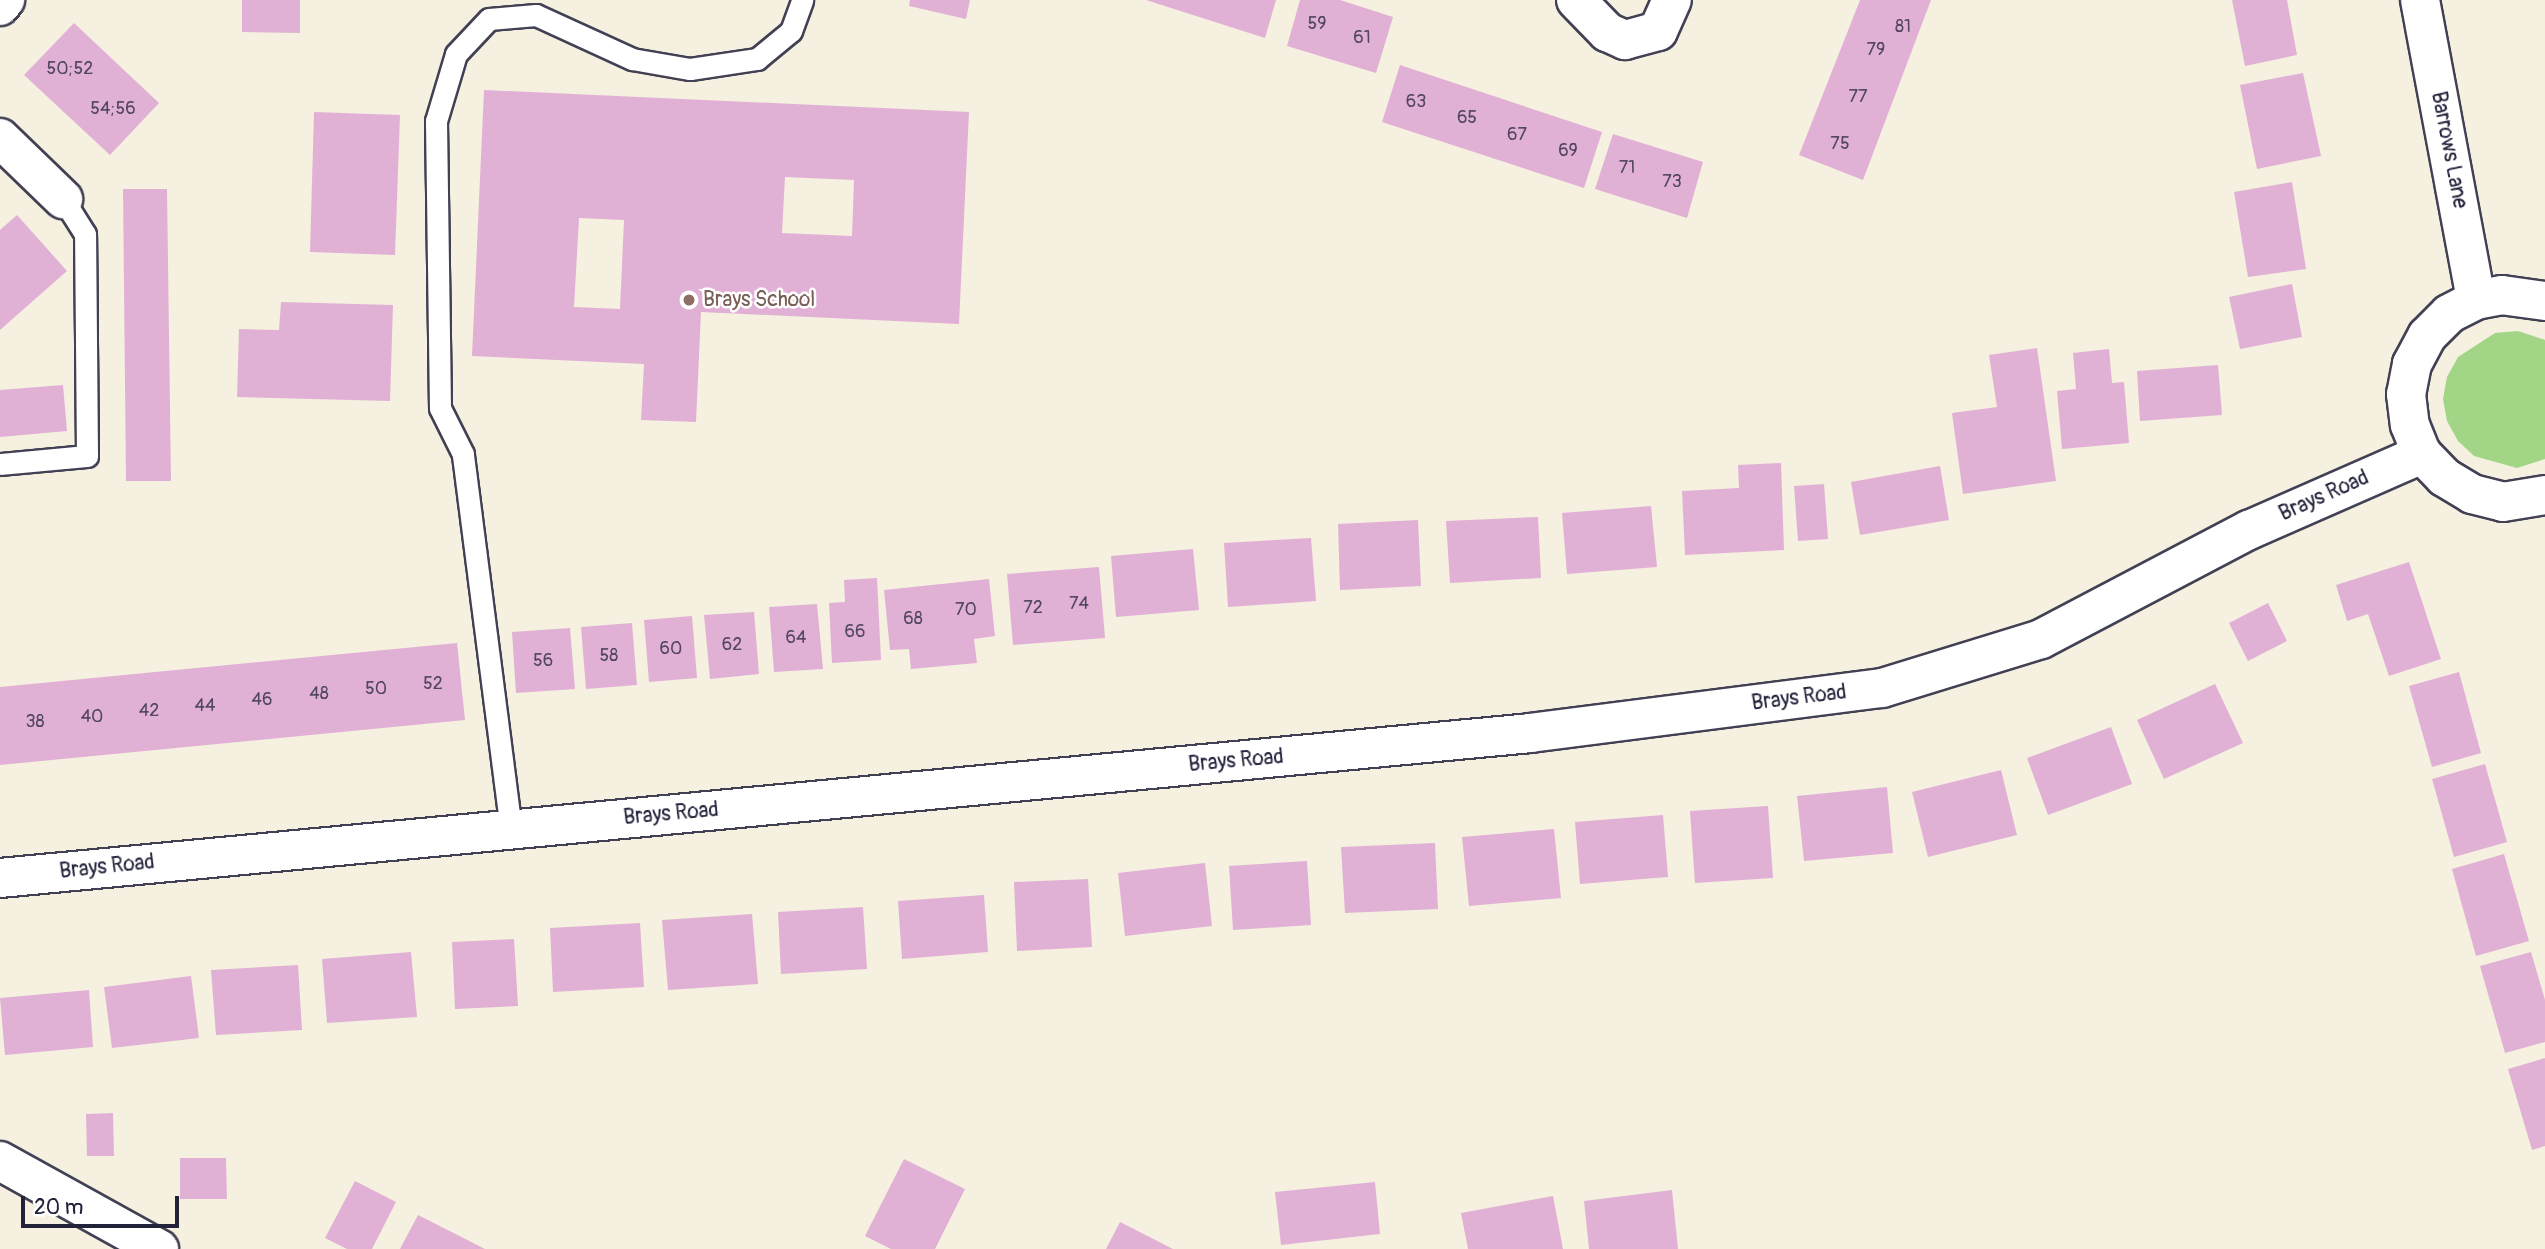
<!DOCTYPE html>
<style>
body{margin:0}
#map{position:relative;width:2545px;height:1249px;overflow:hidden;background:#f5f0df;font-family:Pangolin,sans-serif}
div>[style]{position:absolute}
.green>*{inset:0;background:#a2d686}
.building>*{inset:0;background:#e1b1d5}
.roads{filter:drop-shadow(2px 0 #424154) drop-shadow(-2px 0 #424154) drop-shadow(0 2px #424154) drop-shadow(0 -2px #424154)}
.service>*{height:21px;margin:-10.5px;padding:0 10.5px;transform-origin:10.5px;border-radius:10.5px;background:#fff}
.minor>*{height:38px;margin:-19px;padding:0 19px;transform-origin:19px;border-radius:19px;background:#fff}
.tertiary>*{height:38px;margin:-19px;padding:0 19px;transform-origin:19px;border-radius:19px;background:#fff}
.dots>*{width:19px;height:19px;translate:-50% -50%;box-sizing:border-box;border:4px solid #fff;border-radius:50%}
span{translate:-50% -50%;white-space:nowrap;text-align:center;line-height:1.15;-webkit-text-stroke:5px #fff;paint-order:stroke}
.number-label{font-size:18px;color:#524662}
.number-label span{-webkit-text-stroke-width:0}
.street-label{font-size:21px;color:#22223b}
.education-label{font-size:21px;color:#785e54}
.left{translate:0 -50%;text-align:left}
.scale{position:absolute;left:21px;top:1196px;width:158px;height:32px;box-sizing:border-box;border:4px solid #22223b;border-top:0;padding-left:9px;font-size:21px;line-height:24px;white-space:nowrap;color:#22223b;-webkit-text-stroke:5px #fff;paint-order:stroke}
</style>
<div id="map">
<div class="green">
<i style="clip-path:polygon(2518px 331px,2545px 340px,2545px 459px,2517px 468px,2474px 456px,2458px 441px,2447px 421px,2443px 399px,2447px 377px,2458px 357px,2495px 333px)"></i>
</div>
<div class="building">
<i style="clip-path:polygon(242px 0,300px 0,300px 33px,242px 32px)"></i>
<i style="clip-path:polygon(910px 0,970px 0,966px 19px,909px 6px)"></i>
<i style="clip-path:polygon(1146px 0,1276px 0,1265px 38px)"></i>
<i style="clip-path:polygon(1300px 0,1340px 0,1393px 17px,1376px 73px,1287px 46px)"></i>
<i style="clip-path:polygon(1860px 0,1931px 0,1863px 180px,1799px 155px)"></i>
<i style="clip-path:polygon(2232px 0,2287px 0,2297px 55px,2245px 66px)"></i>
<i style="clip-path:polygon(74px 23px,159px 103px,110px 155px,24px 75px)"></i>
<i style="clip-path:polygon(1400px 65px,1602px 132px,1584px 188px,1382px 122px)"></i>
<i style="clip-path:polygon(2303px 73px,2321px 156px,2257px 169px,2240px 85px)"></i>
<i style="clip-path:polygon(evenodd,484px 90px,969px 112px,959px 324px,701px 312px,696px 422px,641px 420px,644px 364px,472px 356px,484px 90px,785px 177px,854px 180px,852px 236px,782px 233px,785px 177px,484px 90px,579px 218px,624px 220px,620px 309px,574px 307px,579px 218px)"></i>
<i style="clip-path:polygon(314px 112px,400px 115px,395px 255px,310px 252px)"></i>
<i style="clip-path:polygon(1613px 134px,1703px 162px,1687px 218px,1595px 189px)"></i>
<i style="clip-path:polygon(2292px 182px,2306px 269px,2248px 277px,2234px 192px)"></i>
<i style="clip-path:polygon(123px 189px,167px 189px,171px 481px,126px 481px)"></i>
<i style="clip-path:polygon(17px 215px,67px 271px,0 330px,0 230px)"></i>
<i style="clip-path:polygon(2292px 284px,2302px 337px,2240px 349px,2229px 297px)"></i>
<i style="clip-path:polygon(281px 302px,393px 305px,390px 401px,237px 397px,239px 329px,279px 330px)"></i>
<i style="clip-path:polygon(2037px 348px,2056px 481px,1963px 494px,1952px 413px,1997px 407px,1989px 355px)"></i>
<i style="clip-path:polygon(2109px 349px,2112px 383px,2124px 382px,2129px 443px,2062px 449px,2057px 391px,2076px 389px,2073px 353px)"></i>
<i style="clip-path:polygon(2218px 365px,2222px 415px,2140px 421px,2137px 371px)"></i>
<i style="clip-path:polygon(63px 385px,67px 431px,0 437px,0 390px)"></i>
<i style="clip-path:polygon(1781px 463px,1784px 550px,1685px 555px,1682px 491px,1739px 488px,1738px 465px)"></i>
<i style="clip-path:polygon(1940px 466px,1949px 520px,1860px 535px,1851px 482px)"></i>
<i style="clip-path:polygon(1824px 484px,1828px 539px,1798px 541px,1794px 486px)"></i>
<i style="clip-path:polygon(1651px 506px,1657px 567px,1567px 574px,1562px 513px)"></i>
<i style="clip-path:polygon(1538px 517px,1541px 578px,1450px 583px,1446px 521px)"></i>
<i style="clip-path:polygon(1418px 520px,1421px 586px,1340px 590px,1338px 524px)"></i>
<i style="clip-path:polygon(1311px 538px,1316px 601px,1228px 607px,1224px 543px)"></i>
<i style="clip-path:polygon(1193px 549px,1199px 610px,1116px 617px,1111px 556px)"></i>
<i style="clip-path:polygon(2409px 562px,2441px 659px,2389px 676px,2368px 614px,2347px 621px,2336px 585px)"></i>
<i style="clip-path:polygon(1099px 567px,1105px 638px,1013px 645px,1007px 574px)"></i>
<i style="clip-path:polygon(877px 578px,881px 660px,832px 663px,829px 603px,845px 602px,844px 580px)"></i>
<i style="clip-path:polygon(989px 579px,995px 636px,974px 639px,977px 663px,911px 669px,909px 649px,890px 650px,884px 590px)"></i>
<i style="clip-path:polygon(2268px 603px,2287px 641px,2248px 661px,2229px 623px)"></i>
<i style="clip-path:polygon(817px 604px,823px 669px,774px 672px,769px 607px)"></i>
<i style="clip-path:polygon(754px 612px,759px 674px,710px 679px,704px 615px)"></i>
<i style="clip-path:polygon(692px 616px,697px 678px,649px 682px,644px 620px)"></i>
<i style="clip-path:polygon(632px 623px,637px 685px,586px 689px,581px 627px)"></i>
<i style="clip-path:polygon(570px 628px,575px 689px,516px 693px,512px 632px)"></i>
<i style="clip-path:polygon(457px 643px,465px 720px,0 765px,0 687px)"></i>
<i style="clip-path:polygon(2459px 672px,2481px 753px,2432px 767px,2409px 686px)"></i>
<i style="clip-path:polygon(2215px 684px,2243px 743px,2164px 779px,2137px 720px)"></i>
<i style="clip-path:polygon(2111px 727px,2132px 784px,2048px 815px,2027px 758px)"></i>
<i style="clip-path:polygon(2485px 764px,2507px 842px,2454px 857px,2432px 779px)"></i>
<i style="clip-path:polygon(2001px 770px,2017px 835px,1928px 857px,1912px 792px)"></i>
<i style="clip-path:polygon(1887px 787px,1893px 853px,1804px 861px,1797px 796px)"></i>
<i style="clip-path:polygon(1768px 806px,1773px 878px,1695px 883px,1690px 811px)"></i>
<i style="clip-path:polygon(1663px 815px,1668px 877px,1580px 884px,1575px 822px)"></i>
<i style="clip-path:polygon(1554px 829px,1561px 898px,1469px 906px,1462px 837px)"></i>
<i style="clip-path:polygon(1435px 843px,1438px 909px,1345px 913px,1341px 847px)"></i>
<i style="clip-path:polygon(2504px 854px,2529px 941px,2476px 956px,2452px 869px)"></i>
<i style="clip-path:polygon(1307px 861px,1311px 925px,1233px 930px,1229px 866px)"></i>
<i style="clip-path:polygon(1205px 863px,1212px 926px,1125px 936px,1118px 873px)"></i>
<i style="clip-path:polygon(1088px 879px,1092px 947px,1017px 951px,1014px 882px)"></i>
<i style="clip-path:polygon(984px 895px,988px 952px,902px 959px,898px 901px)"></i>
<i style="clip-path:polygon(863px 907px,867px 969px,781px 974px,778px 912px)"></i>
<i style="clip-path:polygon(752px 914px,758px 984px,668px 990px,662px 920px)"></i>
<i style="clip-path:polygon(640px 923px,644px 987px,553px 992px,550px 928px)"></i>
<i style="clip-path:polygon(514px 939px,518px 1006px,455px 1009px,452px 942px)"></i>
<i style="clip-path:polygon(411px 952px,417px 1017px,327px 1023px,322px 959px)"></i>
<i style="clip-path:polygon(2531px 952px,2545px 1000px,2545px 1042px,2505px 1053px,2480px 966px)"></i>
<i style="clip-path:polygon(298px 965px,302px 1030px,216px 1035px,211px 970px)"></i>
<i style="clip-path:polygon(191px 976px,199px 1038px,112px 1048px,104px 987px)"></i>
<i style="clip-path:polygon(89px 990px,93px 1047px,5px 1055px,0 998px)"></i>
<i style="clip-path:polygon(2545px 1058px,2545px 1146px,2532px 1150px,2508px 1069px)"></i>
<i style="clip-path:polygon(113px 1113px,114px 1156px,87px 1156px,86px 1114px)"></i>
<i style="clip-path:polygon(180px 1158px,226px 1158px,227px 1199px,180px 1199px)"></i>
<i style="clip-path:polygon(904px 1159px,965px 1189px,935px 1249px,891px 1249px,865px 1236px)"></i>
<i style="clip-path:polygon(355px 1181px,396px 1202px,372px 1249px,347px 1249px,325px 1238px)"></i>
<i style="clip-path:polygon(1375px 1182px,1380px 1234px,1281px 1245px,1275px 1192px)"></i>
<i style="clip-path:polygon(1672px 1190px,1678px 1249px,1589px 1249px,1584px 1201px)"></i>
<i style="clip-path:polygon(1553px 1196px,1563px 1249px,1468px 1249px,1461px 1213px)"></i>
<i style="clip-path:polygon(418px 1215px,485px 1249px,400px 1249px)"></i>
<i style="clip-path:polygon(1120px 1222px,1173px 1249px,1106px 1249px)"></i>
</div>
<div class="roads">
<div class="service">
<i style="left:0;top:464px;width:87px;rotate:-5.3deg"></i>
<i style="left:87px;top:456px;width:222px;rotate:-90.5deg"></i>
<i style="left:85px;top:234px;width:41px;rotate:-122.2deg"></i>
<i style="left:511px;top:830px;width:379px;rotate:-97.3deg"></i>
<i style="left:463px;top:454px;width:51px;rotate:-116.6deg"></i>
<i style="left:440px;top:408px;width:287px;rotate:-90.8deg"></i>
<i style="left:436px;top:121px;width:70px;rotate:-73.4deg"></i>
<i style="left:456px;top:54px;width:48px;rotate:-46.7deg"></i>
<i style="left:489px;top:19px;width:47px;rotate:-4.9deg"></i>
<i style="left:536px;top:15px;width:106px;rotate:24.6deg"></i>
<i style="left:632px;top:59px;width:59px;rotate:9.8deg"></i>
<i style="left:690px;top:69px;width:68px;rotate:-8.5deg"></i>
<i style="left:757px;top:59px;width:44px;rotate:-39.5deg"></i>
<i style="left:791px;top:31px;width:33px;rotate:-70deg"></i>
</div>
<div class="minor">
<i style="left:1576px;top:0;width:45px;rotate:45.9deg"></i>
<i style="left:1607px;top:32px;width:20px;rotate:24deg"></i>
<i style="left:1625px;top:40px;width:34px;rotate:-15deg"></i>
<i style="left:1658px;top:31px;width:34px;rotate:-66deg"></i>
<i style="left:0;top:6px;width:8px;rotate:-50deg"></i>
<i style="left:0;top:138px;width:88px;rotate:44.1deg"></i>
<i style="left:0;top:1161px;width:182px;rotate:29deg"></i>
</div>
<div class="tertiary">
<i style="left:2420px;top:0;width:305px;rotate:79.4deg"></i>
<i style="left:2545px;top:301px;width:43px;rotate:-172.1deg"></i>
<i style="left:2502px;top:295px;width:26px;rotate:169deg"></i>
<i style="left:2476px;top:300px;width:30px;rotate:153deg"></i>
<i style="left:2449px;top:314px;width:31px;rotate:135deg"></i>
<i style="left:2427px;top:336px;width:32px;rotate:118deg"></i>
<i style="left:2412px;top:364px;width:31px;rotate:101deg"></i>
<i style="left:2406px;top:394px;width:31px;rotate:83deg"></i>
<i style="left:2410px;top:425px;width:31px;rotate:68deg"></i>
<i style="left:2422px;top:454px;width:32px;rotate:46deg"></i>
<i style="left:2444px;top:477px;width:33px;rotate:31deg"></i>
<i style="left:2472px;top:494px;width:32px;rotate:14deg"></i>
<i style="left:2503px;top:502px;width:43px;rotate:-9.5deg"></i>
<i style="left:0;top:878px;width:1537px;rotate:-5.41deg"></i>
<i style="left:1530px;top:733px;width:355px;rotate:-7.3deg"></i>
<i style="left:1882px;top:688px;width:166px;rotate:-17.1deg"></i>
<i style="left:2041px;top:639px;width:235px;rotate:-27.7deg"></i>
<i style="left:2249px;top:530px;width:189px;rotate:-23.7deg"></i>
</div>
</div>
<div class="dots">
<i style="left:689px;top:300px;background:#8d6e63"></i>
</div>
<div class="number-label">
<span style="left:1317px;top:24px">59</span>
<span style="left:1903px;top:27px">81</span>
<span style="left:1362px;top:38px">61</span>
<span style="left:1876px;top:50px">79</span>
<span style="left:70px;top:69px">50;52</span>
<span style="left:1858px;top:97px">77</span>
<span style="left:1416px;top:102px">63</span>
<span style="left:113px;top:109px">54;56</span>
<span style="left:1467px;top:118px">65</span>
<span style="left:1517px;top:135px">67</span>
<span style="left:1840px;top:144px">75</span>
<span style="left:1568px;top:151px">69</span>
<span style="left:1627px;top:168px">71</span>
<span style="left:1672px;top:182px">73</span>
<span style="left:1079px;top:604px">74</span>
<span style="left:1033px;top:608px">72</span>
<span style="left:966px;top:610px">70</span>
<span style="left:913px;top:619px">68</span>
<span style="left:855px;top:632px">66</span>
<span style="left:796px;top:638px">64</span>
<span style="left:732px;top:645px">62</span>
<span style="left:671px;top:649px">60</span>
<span style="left:609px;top:656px">58</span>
<span style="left:543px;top:661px">56</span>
<span style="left:433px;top:684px">52</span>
<span style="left:376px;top:689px">50</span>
<span style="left:319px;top:694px">48</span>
<span style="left:262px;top:700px">46</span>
<span style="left:205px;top:706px">44</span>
<span style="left:149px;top:711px">42</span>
<span style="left:92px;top:717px">40</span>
<span style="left:35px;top:722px">38</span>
</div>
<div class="street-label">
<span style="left:2449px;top:150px;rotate:79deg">Barrows Lane</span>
<span style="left:2324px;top:496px;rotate:-24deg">Brays Road</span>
<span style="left:1799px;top:698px;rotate:-7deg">Brays Road</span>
<span style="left:1236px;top:761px;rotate:-5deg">Brays Road</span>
<span style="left:671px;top:814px;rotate:-5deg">Brays Road</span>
<span style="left:107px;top:867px;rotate:-6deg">Brays Road</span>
</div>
<div class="education-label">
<span class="left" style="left:703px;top:300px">Brays School</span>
</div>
<div class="scale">20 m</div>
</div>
